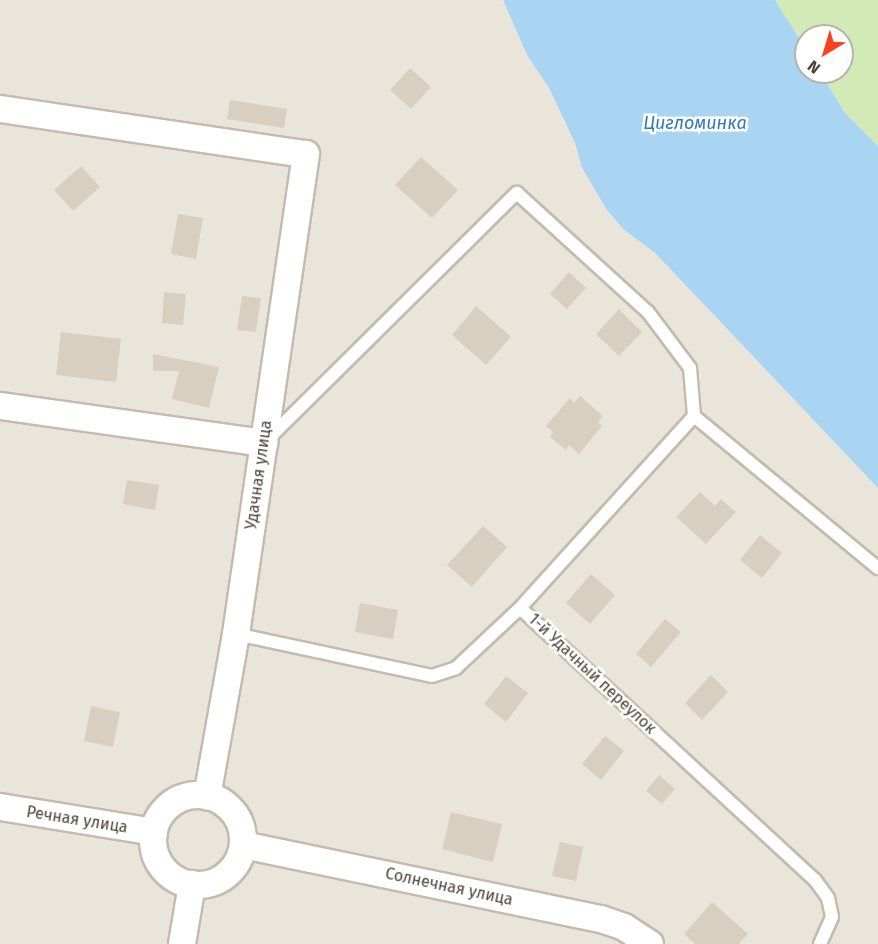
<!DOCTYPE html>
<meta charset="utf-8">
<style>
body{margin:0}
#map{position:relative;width:878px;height:944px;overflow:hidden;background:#f6f3ec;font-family:"Fira Sans",sans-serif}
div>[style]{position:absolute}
.residential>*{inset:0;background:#eae5da}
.green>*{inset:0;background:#d2eab5}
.water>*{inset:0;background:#a9d4f2}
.building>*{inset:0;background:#d8cfc1}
.roads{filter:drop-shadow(2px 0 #c2bbae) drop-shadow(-2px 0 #c2bbae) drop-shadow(0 2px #c2bbae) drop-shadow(0 -2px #c2bbae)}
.service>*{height:12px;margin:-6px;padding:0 6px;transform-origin:6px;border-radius:6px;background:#fff}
.minor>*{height:26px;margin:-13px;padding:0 13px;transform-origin:13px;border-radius:13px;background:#fff}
.minor>.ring{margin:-13px;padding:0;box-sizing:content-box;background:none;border:26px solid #fff;border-radius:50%}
span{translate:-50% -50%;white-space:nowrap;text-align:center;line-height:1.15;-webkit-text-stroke:5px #fff;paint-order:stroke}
.street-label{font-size:16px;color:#4b4439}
.water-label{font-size:18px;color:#2e7ab2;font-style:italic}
.north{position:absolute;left:794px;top:24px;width:60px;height:60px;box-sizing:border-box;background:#fff;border:2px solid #b7b4b0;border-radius:50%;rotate:218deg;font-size:16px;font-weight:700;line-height:24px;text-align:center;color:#4b4439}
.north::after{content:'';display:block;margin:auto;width:21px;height:27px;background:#fc3f1d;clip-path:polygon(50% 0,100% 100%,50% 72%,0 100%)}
</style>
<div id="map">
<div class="residential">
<i style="clip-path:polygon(0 0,503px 0,527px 55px,549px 88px,575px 143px,582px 168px,607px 210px,623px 229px,655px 253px,878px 488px,878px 944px,0 944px)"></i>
</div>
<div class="green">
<i style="clip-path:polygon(775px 0,878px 0,878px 146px,845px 113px,820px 72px,842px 72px,842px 36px,806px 36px,806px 49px)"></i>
</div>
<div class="water">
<i style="clip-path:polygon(503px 0,775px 0,806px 49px,806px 72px,820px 72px,845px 113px,878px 146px,878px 488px,655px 253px,623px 229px,607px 210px,582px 168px,575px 143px,549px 88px,527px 55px)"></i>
</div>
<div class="building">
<i style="clip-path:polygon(410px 68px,431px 87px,411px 109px,390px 90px)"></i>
<i style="clip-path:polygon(230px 100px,287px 109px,284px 128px,227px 119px)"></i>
<i style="clip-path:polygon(421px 157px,458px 190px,432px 218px,395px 185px)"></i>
<i style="clip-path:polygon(81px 166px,100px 187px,73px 211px,54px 190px)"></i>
<i style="clip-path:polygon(178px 214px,203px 218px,196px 259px,171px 254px)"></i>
<i style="clip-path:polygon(569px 272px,586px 288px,567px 309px,550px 294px)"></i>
<i style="clip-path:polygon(164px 292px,186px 294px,183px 325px,162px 323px)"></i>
<i style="clip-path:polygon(242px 296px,261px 298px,256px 332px,237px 330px)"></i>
<i style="clip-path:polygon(476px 306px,511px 337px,486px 365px,452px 335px)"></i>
<i style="clip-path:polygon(619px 309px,642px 332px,619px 356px,596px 334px)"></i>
<i style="clip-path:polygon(61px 332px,121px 339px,116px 382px,56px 375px)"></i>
<i style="clip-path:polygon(153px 354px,219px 367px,209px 408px,172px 399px,179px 371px,153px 371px)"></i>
<i style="clip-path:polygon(580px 396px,603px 416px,598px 422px,602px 426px,579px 454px,569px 445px,566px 450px,550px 437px,553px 432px,546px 426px,570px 398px,574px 403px)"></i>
<i style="clip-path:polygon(127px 480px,159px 485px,155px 510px,123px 504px)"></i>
<i style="clip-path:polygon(700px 492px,715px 506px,721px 499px,736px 512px,706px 544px,676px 517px)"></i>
<i style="clip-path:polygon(483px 526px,507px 547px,472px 587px,447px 565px)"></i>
<i style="clip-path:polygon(760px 535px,782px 553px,762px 578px,740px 560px)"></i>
<i style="clip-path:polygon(591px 574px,615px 595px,590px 624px,566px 603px)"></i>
<i style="clip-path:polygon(360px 603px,398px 610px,393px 639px,355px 632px)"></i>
<i style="clip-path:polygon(665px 619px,681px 632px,651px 667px,636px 654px)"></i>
<i style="clip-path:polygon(711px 675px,728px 692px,702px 720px,685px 703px)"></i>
<i style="clip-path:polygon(506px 676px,528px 693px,506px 722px,484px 704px)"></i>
<i style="clip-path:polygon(91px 706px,120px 712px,113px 747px,84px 741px)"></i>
<i style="clip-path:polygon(605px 736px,624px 751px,601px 780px,582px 764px)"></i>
<i style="clip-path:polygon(659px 775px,675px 789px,662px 804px,646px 791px)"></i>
<i style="clip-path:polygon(451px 812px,502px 824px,493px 862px,442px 849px)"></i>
<i style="clip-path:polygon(560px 842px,583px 847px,576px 881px,552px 876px)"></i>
<i style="clip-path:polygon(712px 902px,748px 934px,739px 944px,695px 944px,684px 934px)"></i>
</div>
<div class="roads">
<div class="service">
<i style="left:268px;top:439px;width:350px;rotate:-44.7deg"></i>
<i style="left:517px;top:193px;width:177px;rotate:42.3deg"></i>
<i style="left:648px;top:312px;width:70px;rotate:53.1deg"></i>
<i style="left:690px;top:368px;width:48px;rotate:85.2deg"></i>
<i style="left:694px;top:416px;width:239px;rotate:39.6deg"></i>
<i style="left:520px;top:608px;width:259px;rotate:-47.8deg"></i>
<i style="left:236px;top:634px;width:200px;rotate:12.1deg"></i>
<i style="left:432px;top:676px;width:25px;rotate:-18deg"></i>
<i style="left:456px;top:668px;width:88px;rotate:-43.2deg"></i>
<i style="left:520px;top:608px;width:401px;rotate:42.7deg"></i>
<i style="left:815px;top:880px;width:22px;rotate:54deg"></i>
<i style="left:828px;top:898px;width:19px;rotate:78deg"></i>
<i style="left:832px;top:917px;width:30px;rotate:114deg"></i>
</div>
<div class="minor">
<i style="left:0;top:109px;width:309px;rotate:8.4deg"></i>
<i style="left:306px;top:154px;width:485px;rotate:98.3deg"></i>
<i style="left:236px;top:634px;width:165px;rotate:100.1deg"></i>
<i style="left:0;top:406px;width:267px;rotate:8deg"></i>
<i class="ring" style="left:153px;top:795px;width:64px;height:64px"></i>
<i style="left:0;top:807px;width:156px;rotate:9.2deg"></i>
<i style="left:243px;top:845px;width:366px;rotate:11.7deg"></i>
<i style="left:601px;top:919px;width:24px;rotate:19deg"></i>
<i style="left:624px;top:927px;width:31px;rotate:33deg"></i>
<i style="left:182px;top:944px;width:61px;rotate:-80.5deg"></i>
</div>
</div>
<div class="street-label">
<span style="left:259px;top:475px;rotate:-82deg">Удачная улица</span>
<span style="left:592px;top:674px;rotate:43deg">1-й Удачный переулок</span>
<span style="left:77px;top:820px;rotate:9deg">Речная улица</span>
<span style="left:449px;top:887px;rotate:12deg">Солнечная улица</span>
</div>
<div class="water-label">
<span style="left:695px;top:123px">Цигломинка</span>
</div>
<div class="north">N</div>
</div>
